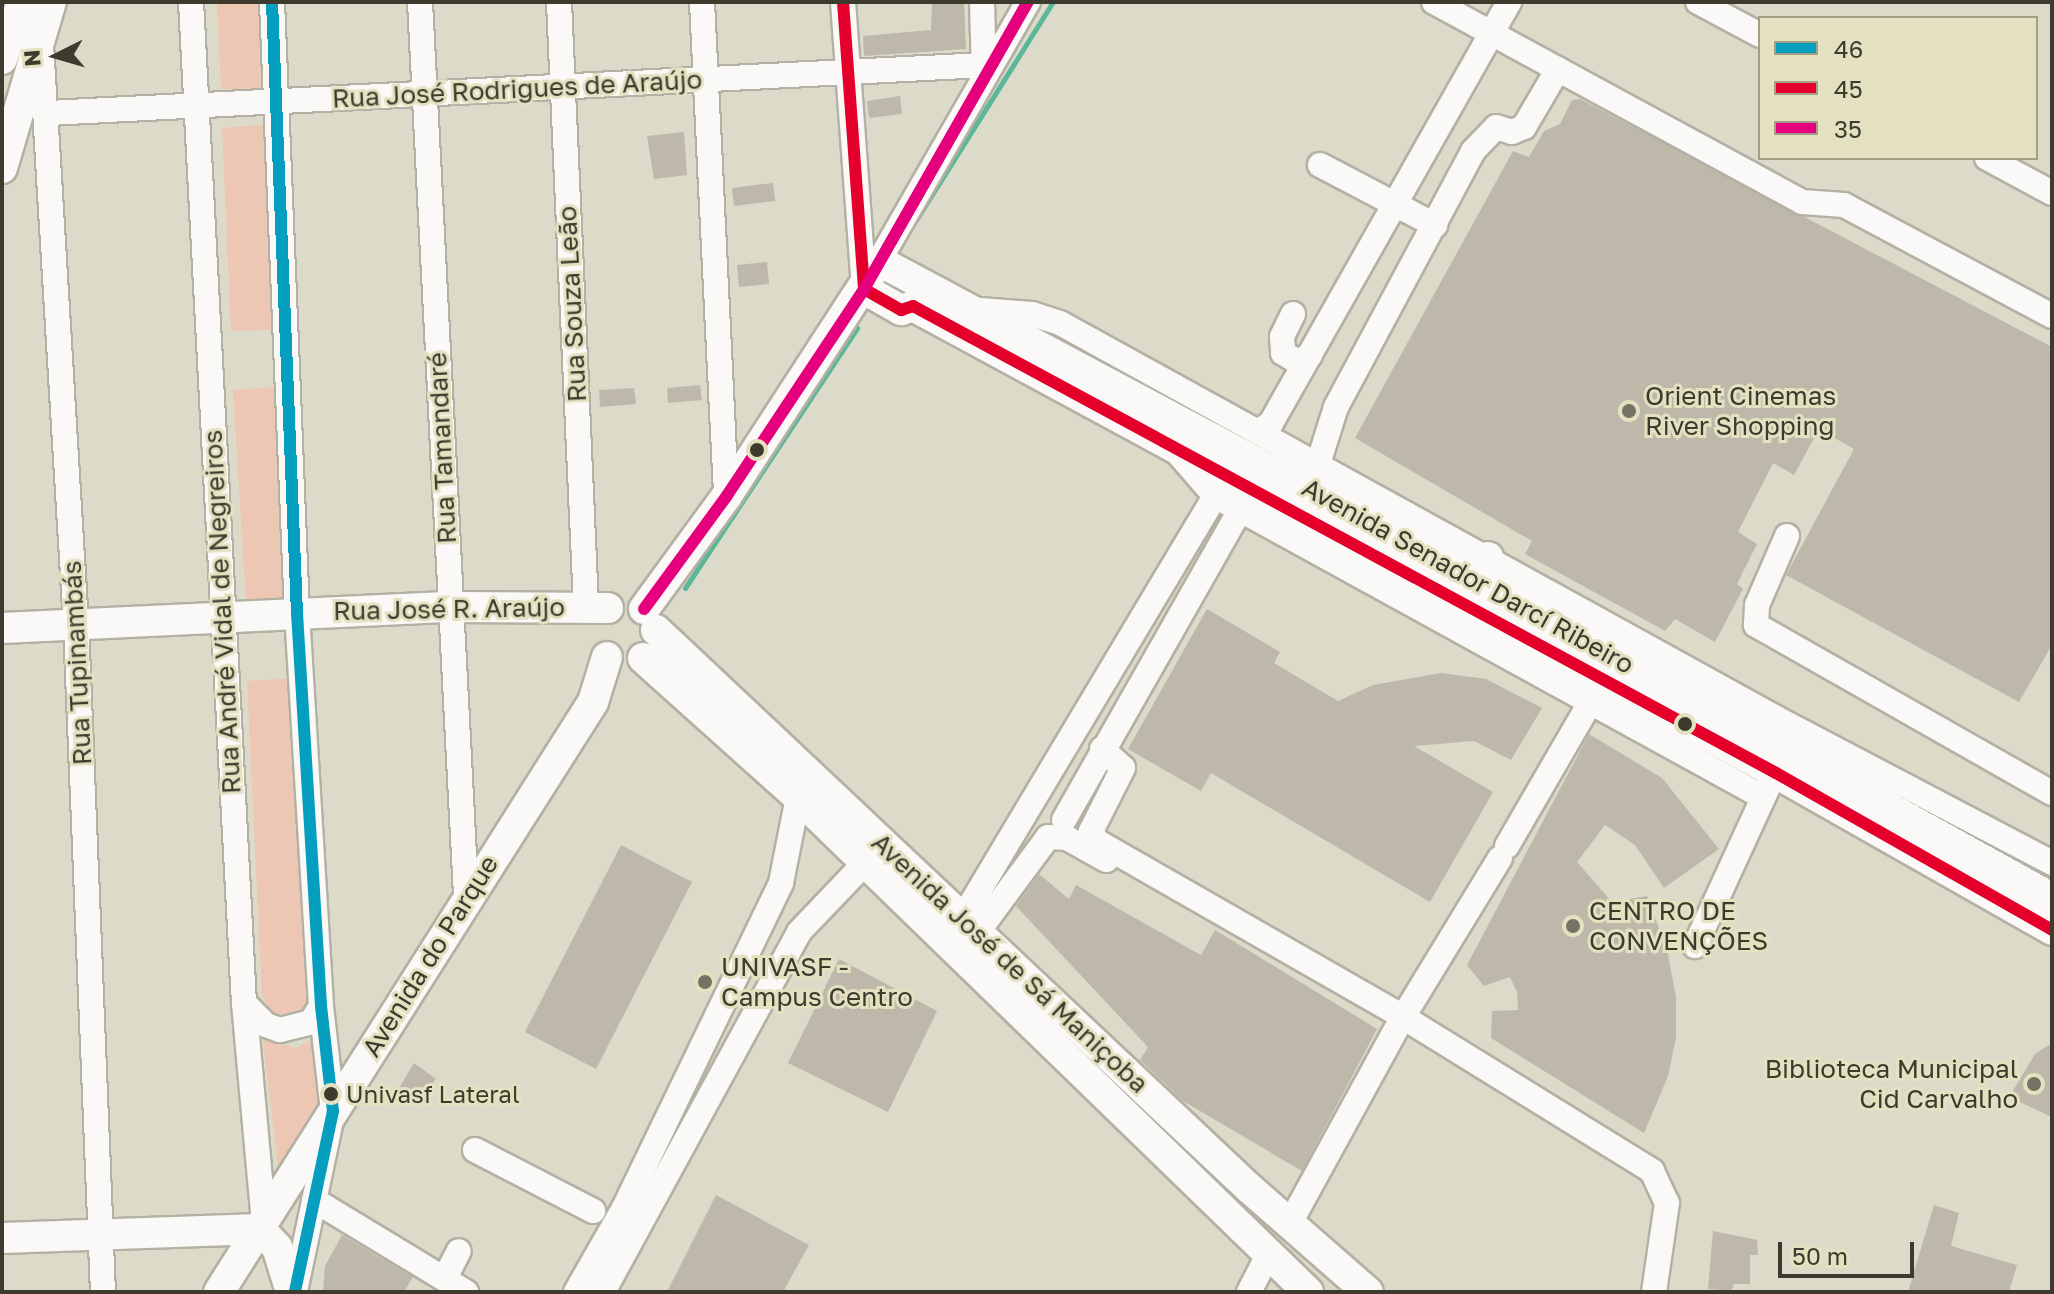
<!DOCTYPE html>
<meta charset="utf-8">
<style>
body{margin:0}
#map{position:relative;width:2054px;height:1294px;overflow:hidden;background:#dcdac8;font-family:"Golos Text",sans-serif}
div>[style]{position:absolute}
.green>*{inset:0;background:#eec6b4}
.stream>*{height:5px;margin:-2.5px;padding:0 2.5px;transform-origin:2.5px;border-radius:2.5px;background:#5ab79a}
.building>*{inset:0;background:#beb8ab}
.roads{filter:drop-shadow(2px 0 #b2b1a3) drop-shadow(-2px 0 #b2b1a3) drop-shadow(0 2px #b2b1a3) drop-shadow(0 -2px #b2b1a3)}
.minor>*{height:24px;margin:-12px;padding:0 12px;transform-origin:12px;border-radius:12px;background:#faf9f7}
.major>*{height:30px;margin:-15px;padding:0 15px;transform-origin:15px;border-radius:15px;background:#faf9f7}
.bus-1>*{height:12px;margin:-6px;padding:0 6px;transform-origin:6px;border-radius:6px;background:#069ebe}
.bus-2>*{height:12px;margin:-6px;padding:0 6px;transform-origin:6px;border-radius:6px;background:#e4002b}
.bus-3>*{height:12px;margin:-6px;padding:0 6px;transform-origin:6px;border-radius:6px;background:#e5007d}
.dots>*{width:22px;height:22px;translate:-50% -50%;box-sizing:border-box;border:4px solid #e4e1c0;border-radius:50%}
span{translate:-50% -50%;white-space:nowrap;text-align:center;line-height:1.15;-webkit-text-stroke:6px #e4e1c0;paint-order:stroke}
.bus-label{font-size:24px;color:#3c3b2e}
.left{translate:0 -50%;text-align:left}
.street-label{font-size:26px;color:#3c3b2e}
.poi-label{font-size:26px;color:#3c3b2e}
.right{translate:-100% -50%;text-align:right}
.frame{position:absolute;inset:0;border:4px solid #3c3b2e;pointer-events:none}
.legend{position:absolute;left:1758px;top:16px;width:280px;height:144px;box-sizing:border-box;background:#e4e1c0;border:2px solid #a19f86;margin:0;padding:10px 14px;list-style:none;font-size:24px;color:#3c3b2e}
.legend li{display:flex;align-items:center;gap:16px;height:40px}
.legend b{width:40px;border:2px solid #a19f86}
.north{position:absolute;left:16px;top:16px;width:80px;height:80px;-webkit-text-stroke:6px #e4e1c0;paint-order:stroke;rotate:265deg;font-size:22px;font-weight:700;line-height:32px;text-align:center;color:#3c3b2e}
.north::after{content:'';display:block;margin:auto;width:28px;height:36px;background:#3c3b2e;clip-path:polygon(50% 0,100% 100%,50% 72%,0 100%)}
.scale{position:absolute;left:1778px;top:1242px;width:136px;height:36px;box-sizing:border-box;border:4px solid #3c3b2e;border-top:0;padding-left:10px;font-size:24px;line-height:28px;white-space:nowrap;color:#3c3b2e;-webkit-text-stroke:6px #e4e1c0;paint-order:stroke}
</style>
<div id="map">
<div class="green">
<i style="clip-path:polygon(217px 2px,269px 2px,275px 89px,221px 89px)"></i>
<i style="clip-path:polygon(271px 124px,286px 329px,231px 331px,222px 128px)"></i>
<i style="clip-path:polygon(288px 386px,298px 604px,246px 603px,233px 390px)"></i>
<i style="clip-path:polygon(302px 678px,317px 990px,308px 1005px,292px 1015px,272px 1013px,262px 995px,247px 681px)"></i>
<i style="clip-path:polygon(318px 1036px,324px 1108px,279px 1175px,263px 1040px,296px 1048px)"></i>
</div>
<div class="stream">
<i style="left:916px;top:220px;width:257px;rotate:-57.9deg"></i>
<i style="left:685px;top:588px;width:312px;rotate:-56.5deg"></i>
</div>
<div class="building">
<i style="clip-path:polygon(932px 2px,964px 2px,966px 49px,864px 56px,863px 36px,931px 30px)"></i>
<i style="clip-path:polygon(900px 96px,902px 114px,869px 118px,867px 101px)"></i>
<i style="clip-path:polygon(1580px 99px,2052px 347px,2052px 645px,2019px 702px,1786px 575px,1854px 449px,1819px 429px,1794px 475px,1773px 463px,1738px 532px,1757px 544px,1737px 584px,1743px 589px,1715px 642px,1675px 619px,1665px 631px,1525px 554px,1532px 541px,1355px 438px,1513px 151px,1529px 157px,1544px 131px,1560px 124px,1572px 100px)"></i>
<i style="clip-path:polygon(684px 132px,687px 175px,654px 179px,647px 136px)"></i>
<i style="clip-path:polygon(773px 183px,775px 201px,734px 206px,732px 188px)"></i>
<i style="clip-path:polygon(767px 262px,769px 284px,739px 287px,737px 265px)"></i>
<i style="clip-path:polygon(700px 385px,702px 400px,668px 403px,667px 388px)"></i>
<i style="clip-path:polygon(634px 388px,636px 404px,600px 407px,599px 390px)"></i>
<i style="clip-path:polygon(1207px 609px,1280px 652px,1274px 663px,1338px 701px,1373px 685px,1441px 673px,1486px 679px,1542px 708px,1511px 760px,1474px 741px,1414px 746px,1493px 792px,1430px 902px,1211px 773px,1201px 791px,1128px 749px)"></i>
<i style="clip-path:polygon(1589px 734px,1662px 778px,1719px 849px,1664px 888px,1635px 845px,1605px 825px,1577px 862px,1612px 902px,1647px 896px,1667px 950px,1676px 997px,1676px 1037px,1668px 1076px,1644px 1133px,1491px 1038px,1492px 1011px,1518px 1010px,1517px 992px,1510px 977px,1484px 986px,1467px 965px)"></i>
<i style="clip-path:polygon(621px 845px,692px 882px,596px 1069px,525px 1032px)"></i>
<i style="clip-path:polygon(1039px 874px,1069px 899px,1076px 885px,1201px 955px,1215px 930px,1377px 1029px,1302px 1171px,1183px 1101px,1140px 1060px,1148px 1047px,1016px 906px)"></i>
<i style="clip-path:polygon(839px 959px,937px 1011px,888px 1112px,788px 1063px)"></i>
<i style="clip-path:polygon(2052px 1043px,2052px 1117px,2009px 1097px,2035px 1054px)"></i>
<i style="clip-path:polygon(414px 1063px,436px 1079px,420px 1101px,399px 1088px)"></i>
<i style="clip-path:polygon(716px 1195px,809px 1245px,783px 1292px,667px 1292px)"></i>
<i style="clip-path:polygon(1934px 1205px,1959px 1213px,1951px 1246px,2017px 1265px,2009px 1292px,1908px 1292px)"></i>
<i style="clip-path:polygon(1713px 1231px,1757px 1240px,1758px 1255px,1750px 1255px,1750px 1284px,1734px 1284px,1731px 1291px,1708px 1289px)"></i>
<i style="clip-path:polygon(342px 1235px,413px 1277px,404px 1292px,323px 1292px,325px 1266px)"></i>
</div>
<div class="roads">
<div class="minor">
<i style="left:191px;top:2px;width:1002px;rotate:86.97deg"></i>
<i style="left:244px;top:1003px;width:219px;rotate:84.8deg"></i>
<i style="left:272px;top:2px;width:612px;rotate:87.66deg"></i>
<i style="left:297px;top:613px;width:394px;rotate:86.5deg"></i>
<i style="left:321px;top:1006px;width:106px;rotate:83.5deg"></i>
<i style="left:333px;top:1111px;width:185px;rotate:101.9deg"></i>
<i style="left:420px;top:2px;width:894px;rotate:87.05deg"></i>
<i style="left:559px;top:2px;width:605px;rotate:87.44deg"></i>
<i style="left:702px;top:2px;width:496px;rotate:87.2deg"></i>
<i style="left:843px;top:2px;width:288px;rotate:85.8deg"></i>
<i style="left:982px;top:2px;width:71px;rotate:88.4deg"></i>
<i style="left:1434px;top:2px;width:419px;rotate:28.5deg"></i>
<i style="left:1802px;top:202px;width:42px;rotate:4.1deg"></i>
<i style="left:1844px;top:205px;width:236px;rotate:28.1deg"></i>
<i style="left:1698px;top:2px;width:70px;rotate:28deg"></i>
<i style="left:41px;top:44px;width:581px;rotate:86.55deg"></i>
<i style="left:76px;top:624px;width:669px;rotate:87.69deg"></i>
<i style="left:49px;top:113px;width:936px;rotate:-2.94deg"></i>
<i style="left:1987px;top:158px;width:74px;rotate:28.3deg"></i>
<i style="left:1320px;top:165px;width:130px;rotate:27.6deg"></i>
<i style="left:879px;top:261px;width:299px;rotate:-60.1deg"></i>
<i style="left:980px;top:310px;width:52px;rotate:4.4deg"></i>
<i style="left:1032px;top:314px;width:29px;rotate:18deg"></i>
<i style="left:1060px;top:323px;width:818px;rotate:28.88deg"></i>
<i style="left:1776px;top:718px;width:312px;rotate:27.7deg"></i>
<i style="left:1293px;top:314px;width:25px;rotate:116deg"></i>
<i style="left:1282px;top:337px;width:16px;rotate:86deg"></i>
<i style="left:1283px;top:353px;width:17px;rotate:31deg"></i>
<i style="left:1298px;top:362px;width:14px;rotate:-30deg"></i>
<i style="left:1258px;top:432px;width:16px;rotate:-35deg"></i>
<i style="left:1271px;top:423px;width:484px;rotate:-60.5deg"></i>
<i style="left:1175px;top:450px;width:61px;rotate:49deg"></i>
<i style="left:1215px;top:496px;width:625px;rotate:28.78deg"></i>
<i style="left:1318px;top:464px;width:60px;rotate:-72.5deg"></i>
<i style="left:1336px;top:407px;width:290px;rotate:-61.8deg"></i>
<i style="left:1473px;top:151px;width:33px;rotate:-46deg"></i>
<i style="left:1496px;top:127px;width:17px;rotate:17deg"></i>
<i style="left:1512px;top:132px;width:13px;rotate:-23deg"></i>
<i style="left:1524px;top:127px;width:67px;rotate:-59.6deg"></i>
<i style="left:1787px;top:536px;width:75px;rotate:113.5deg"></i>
<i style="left:1757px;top:605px;width:20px;rotate:93deg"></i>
<i style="left:1756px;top:625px;width:340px;rotate:29.6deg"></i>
<i style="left:1102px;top:749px;width:28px;rotate:42deg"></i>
<i style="left:1123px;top:768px;width:71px;rotate:116.9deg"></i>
<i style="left:1091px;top:831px;width:11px;rotate:63deg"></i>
<i style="left:1096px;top:841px;width:354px;rotate:29.8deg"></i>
<i style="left:1403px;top:1017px;width:293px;rotate:31.7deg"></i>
<i style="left:1652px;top:1171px;width:35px;rotate:65deg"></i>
<i style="left:1667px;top:1203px;width:90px;rotate:98.3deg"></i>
<i style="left:1064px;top:820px;width:359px;rotate:-60.4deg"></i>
<i style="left:1507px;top:846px;width:181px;rotate:-59.9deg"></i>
<i style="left:962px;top:919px;width:493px;rotate:-59.1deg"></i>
<i style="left:977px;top:933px;width:119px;rotate:-53.5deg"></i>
<i style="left:1048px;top:837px;width:19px;rotate:3deg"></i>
<i style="left:1067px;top:838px;width:45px;rotate:29.4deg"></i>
<i style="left:1695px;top:946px;width:177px;rotate:-65.3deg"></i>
<i style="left:244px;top:1003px;width:31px;rotate:45deg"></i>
<i style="left:266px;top:1025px;width:15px;rotate:20deg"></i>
<i style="left:280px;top:1030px;width:32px;rotate:-14deg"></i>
<i style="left:311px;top:1022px;width:19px;rotate:-58deg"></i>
<i style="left:475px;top:1150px;width:133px;rotate:27.3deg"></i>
<i style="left:314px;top:1200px;width:178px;rotate:31.2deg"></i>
<i style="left:1290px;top:1223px;width:235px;rotate:-61.3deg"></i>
<i style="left:1403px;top:1017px;width:186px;rotate:-58.6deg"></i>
<i style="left:445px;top:1278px;width:30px;rotate:-63deg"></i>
<i style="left:576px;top:1292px;width:97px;rotate:-60.3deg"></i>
<i style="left:624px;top:1208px;width:361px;rotate:-64.2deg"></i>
<i style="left:781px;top:883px;width:88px;rotate:-78.8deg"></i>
<i style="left:603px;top:1292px;width:410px;rotate:-61.4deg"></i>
<i style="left:799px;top:932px;width:97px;rotate:-46.3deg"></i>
<i style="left:1249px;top:1292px;width:44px;rotate:-62.9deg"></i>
</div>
<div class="major">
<i style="left:2px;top:59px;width:60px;rotate:-70.7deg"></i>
<i style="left:2px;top:168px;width:173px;rotate:-73.6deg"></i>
<i style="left:864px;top:289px;width:43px;rotate:29.6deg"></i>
<i style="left:901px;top:310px;width:13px;rotate:-18deg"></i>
<i style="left:913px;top:306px;width:981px;rotate:28.42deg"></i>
<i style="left:1776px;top:773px;width:318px;rotate:29.6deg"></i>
<i style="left:1488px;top:557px;width:33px;rotate:79deg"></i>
<i style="left:644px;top:609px;width:139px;rotate:-53.8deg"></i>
<i style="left:726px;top:497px;width:281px;rotate:-57deg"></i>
<i style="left:879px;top:261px;width:697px;rotate:28.07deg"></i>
<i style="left:1494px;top:589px;width:638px;rotate:28.98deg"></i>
<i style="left:2px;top:628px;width:449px;rotate:-2.7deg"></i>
<i style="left:451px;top:607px;width:157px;rotate:0.4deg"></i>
<i style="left:656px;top:630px;width:814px;rotate:43.26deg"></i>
<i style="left:1249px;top:1188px;width:158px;rotate:41.2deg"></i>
<i style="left:643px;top:658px;width:208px;rotate:41.9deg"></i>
<i style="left:798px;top:797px;width:711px;rotate:44.14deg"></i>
<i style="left:2px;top:1238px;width:258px;rotate:-2deg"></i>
<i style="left:260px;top:1229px;width:25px;rotate:47deg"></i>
<i style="left:277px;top:1247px;width:47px;rotate:72.7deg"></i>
<i style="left:219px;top:1292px;width:699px;rotate:-57.63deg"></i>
<i style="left:593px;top:702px;width:47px;rotate:-72.7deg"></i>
</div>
</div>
<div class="bus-1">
<i style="left:272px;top:2px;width:612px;rotate:87.66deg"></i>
<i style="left:297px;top:613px;width:394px;rotate:86.5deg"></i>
<i style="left:321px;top:1006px;width:106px;rotate:83.5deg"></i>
<i style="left:333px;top:1111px;width:185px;rotate:101.9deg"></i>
</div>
<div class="bus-2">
<i style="left:843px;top:2px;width:288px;rotate:85.8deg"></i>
<i style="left:864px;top:289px;width:43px;rotate:29.6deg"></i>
<i style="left:901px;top:310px;width:13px;rotate:-18deg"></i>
<i style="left:913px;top:306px;width:981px;rotate:28.42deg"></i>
<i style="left:1776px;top:773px;width:318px;rotate:29.6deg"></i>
</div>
<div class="bus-3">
<i style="left:644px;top:609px;width:139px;rotate:-53.8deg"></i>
<i style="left:726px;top:497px;width:250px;rotate:-56.4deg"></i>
<i style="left:864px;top:289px;width:331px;rotate:-60.3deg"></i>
</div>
<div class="dots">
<i style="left:1629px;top:411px;background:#747364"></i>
<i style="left:757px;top:450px;background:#3c3b2e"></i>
<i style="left:1685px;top:724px;background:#3c3b2e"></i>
<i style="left:1573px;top:926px;background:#747364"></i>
<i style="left:705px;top:982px;background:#747364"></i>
<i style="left:2034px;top:1084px;background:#747364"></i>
<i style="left:331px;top:1094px;background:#3c3b2e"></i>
</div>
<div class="bus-label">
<span class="left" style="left:346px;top:1094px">Univasf Lateral</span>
</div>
<div class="street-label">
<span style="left:517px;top:89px;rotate:-3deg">Rua José Rodrigues de Araújo</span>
<span style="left:572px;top:304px;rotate:-93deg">Rua Souza Leão</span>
<span style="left:442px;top:448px;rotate:-93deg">Rua Tamandaré</span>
<span style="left:1468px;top:576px;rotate:29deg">Avenida Senador Darcí Ribeiro</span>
<span style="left:449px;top:609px;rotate:-1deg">Rua José R. Araújo</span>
<span style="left:222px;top:612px;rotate:-93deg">Rua André Vidal de Negreiros</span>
<span style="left:77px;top:663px;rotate:-93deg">Rua Tupinambás</span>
<span style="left:430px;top:956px;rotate:-58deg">Avenida do Parque</span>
<span style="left:1010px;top:963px;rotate:43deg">Avenida José de Sá Maniçoba</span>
</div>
<div class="poi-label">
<span class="left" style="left:1645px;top:411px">Orient Cinemas<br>River Shopping</span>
<span class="left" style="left:1589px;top:926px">CENTRO DE<br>CONVENÇÕES</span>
<span class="left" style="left:721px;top:982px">UNIVASF -<br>Campus Centro</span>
<span class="right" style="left:2018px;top:1084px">Biblioteca Municipal<br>Cid Carvalho</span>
</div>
<div class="frame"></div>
<ul class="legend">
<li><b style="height:10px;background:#069ebe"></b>46</li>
<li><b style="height:10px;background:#e4002b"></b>45</li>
<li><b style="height:10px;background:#e5007d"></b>35</li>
</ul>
<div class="north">N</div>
<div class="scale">50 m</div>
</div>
